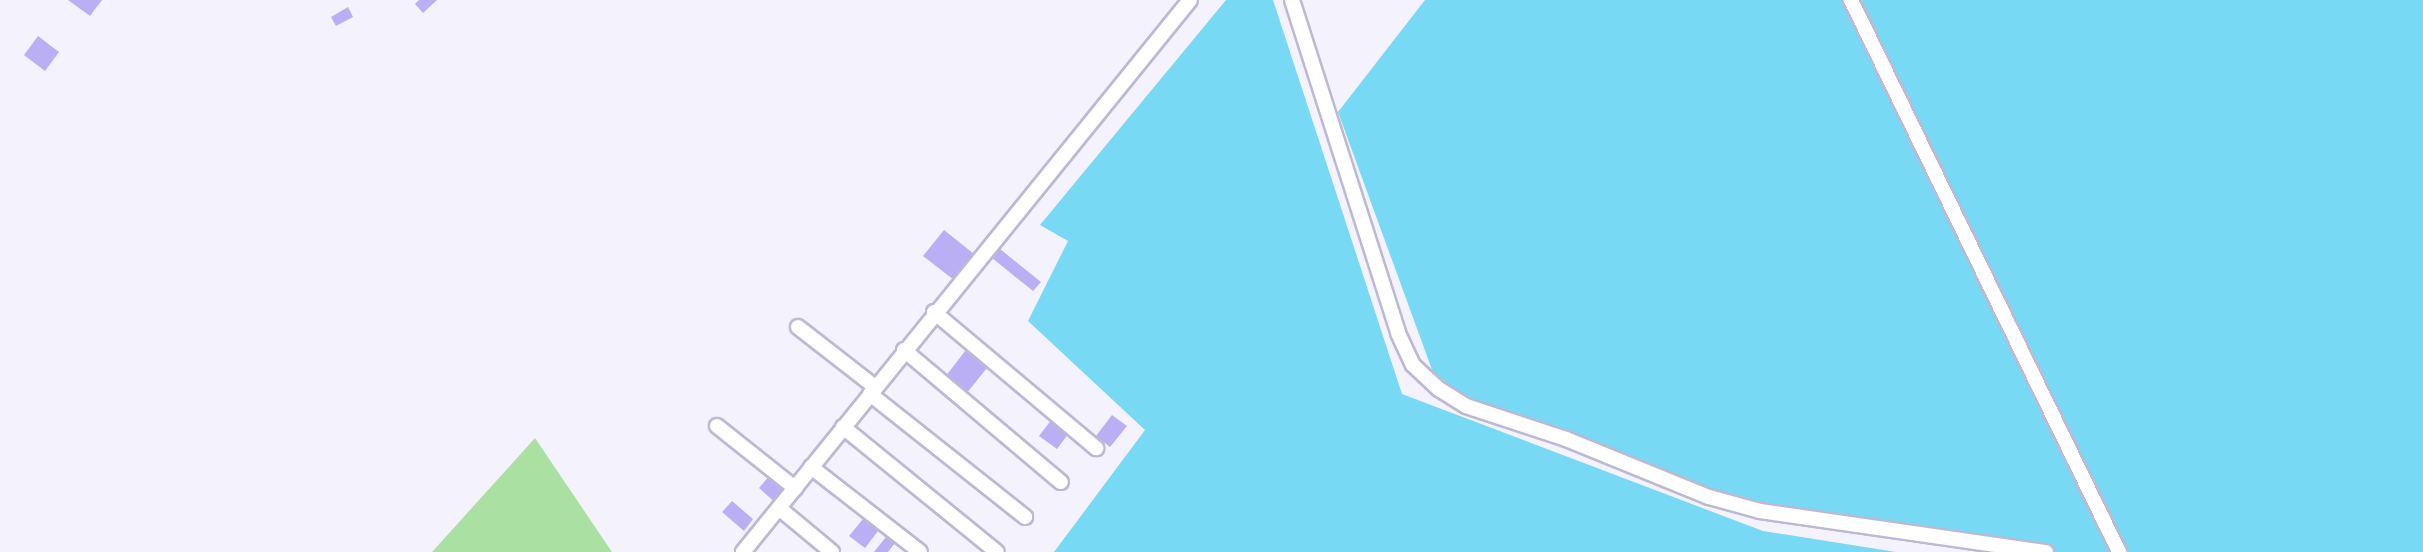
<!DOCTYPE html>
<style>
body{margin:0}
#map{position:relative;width:2423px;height:552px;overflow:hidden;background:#f4f3fd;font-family:Cabin,sans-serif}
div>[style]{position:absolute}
.green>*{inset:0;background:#aae1a2}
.water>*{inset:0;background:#78d9f5}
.building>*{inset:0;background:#baaff5}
.roads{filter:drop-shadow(2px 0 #bcb9d2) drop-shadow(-2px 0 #bcb9d2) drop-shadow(0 2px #bcb9d2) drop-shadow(0 -2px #bcb9d2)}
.minor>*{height:14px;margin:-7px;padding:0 7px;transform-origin:7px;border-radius:7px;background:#fff}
span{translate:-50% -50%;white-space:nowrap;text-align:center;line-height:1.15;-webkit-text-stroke:7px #fff;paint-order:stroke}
</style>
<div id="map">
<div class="green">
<i style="clip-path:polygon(535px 438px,612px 552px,432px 552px)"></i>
</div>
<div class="water">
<i style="clip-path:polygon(1226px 0,1273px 0,1402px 394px,1763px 531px,1896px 552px,1054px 552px,1145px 430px,1028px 321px,1068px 241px,1040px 225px)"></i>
<i style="clip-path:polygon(1425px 0,2423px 0,2423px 552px,1997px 552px,1760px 511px,1439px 389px,1338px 112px)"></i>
</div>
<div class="building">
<i style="clip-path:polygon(68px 0,102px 0,90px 16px)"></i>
<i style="clip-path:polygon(419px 0,437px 0,423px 13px,415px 4px)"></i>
<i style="clip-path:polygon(348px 7px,353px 17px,336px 26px,331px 17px)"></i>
<i style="clip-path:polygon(38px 36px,59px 52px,45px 71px,24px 55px)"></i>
<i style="clip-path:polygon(944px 230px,974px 254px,954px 280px,923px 256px)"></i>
<i style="clip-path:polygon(1000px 249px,1041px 282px,1033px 291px,992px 258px)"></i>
<i style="clip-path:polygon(969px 346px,991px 363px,966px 394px,945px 377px)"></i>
<i style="clip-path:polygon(1112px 415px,1127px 426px,1110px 447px,1096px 436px)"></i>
<i style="clip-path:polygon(1052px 419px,1069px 433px,1057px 449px,1039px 436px)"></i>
<i style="clip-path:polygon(771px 474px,791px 490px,778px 505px,759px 488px)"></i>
<i style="clip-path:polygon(732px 501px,753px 519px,744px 531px,722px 512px)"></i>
<i style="clip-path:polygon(867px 514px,882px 526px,865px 548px,849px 536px)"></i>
<i style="clip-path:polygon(889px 533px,898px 539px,888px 552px,874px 552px)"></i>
</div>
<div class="roads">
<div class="minor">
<i style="left:1292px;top:0;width:349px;rotate:72.3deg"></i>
<i style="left:1398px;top:333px;width:35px;rotate:65deg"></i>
<i style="left:1413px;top:365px;width:35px;rotate:43deg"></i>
<i style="left:1439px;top:389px;width:32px;rotate:32deg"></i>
<i style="left:1466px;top:406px;width:105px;rotate:18.3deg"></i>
<i style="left:1566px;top:439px;width:154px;rotate:22.1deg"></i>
<i style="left:1709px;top:497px;width:53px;rotate:15.4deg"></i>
<i style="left:1760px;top:511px;width:289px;rotate:8.2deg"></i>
<i style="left:1851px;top:0;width:614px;rotate:64.1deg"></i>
<i style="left:934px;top:312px;width:212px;rotate:40deg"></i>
<i style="left:798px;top:327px;width:98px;rotate:37.9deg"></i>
<i style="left:904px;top:350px;width:205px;rotate:40.1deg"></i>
<i style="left:870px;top:394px;width:198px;rotate:38.4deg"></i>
<i style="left:717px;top:426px;width:100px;rotate:38.5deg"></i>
<i style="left:843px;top:427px;width:198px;rotate:39.1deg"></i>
<i style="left:811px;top:467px;width:138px;rotate:37.9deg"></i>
<i style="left:779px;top:508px;width:69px;rotate:39.7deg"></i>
<i style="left:743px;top:552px;width:710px;rotate:-51deg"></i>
</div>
</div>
</div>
